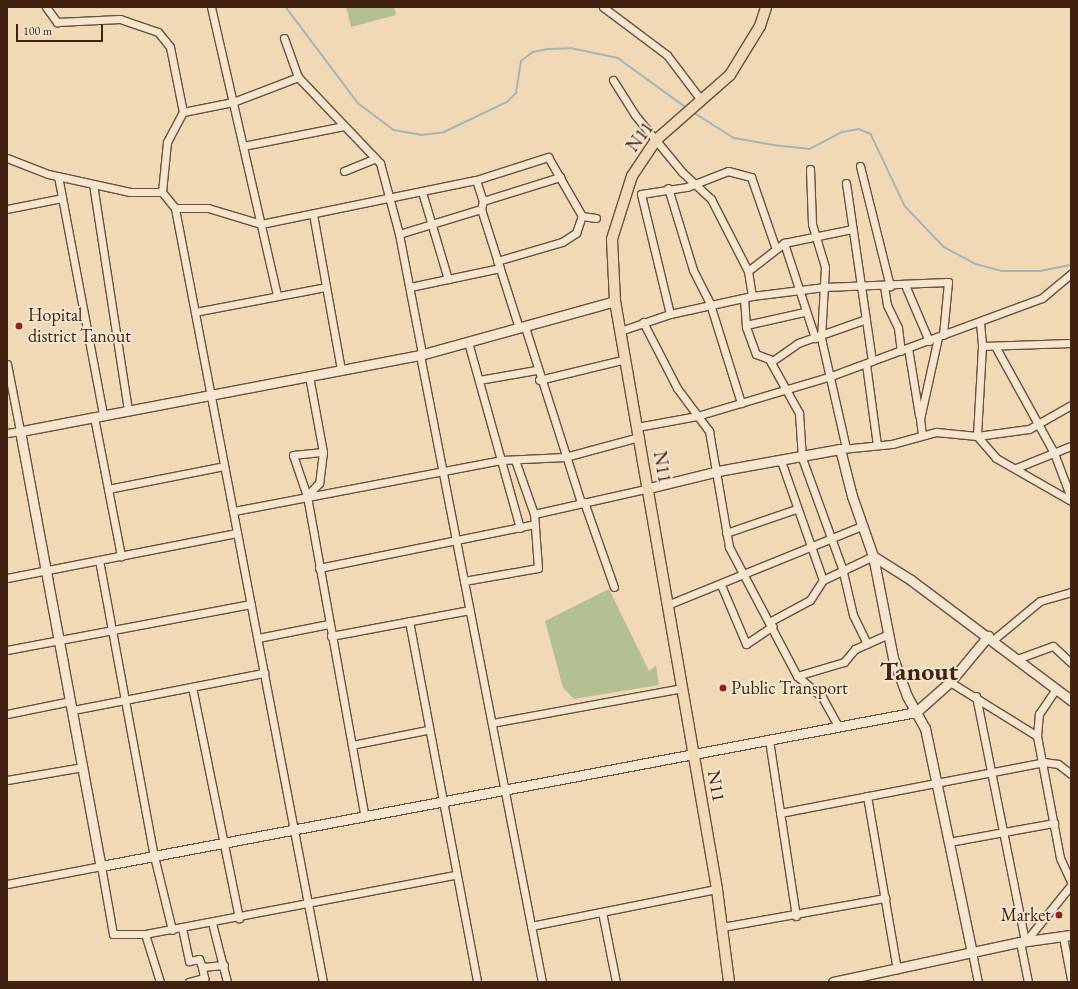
<!DOCTYPE html>
<style>
body{margin:0}
#map{position:relative;width:1078px;height:989px;overflow:hidden;background:#f1d9b5;font-family:"EB Garamond",serif}
div>[style]{position:absolute}
.green>*{inset:0;background:#b4c091}
.stream>*{height:1.5px;margin:-0.75px;padding:0 0.75px;transform-origin:0.75px;border-radius:0.75px;background:#a1b7b9}
.roads{filter:drop-shadow(1px 0 #6d503a) drop-shadow(-1px 0 #6d503a) drop-shadow(0 1px #6d503a) drop-shadow(0 -1px #6d503a)}
.street>*{height:7px;margin:-3.5px;padding:0 3.5px;transform-origin:3.5px;border-radius:3.5px;background:#f6e6cf}
.secondary>*{height:9px;margin:-4.5px;padding:0 4.5px;transform-origin:4.5px;border-radius:4.5px;background:#f6e6cf}
.primary>*{height:10px;margin:-5px;padding:0 5px;transform-origin:5px;border-radius:5px;background:#f1d9b5}
.dots>*{width:11px;height:11px;translate:-50% -50%;box-sizing:border-box;border:2px solid #f6e6cf;border-radius:50%}
span{translate:-50% -50%;white-space:nowrap;text-align:center;line-height:1.15;-webkit-text-stroke:4px #f6e6cf;paint-order:stroke}
.street-label{font-size:18px;color:#412211}
.poi-label{font-size:18px;color:#412211}
.left{translate:0 -50%;text-align:left}
.right{translate:-100% -50%;text-align:right}
.town-label{font-size:26px;color:#412211;font-weight:700}
.frame{position:absolute;inset:0;border:8px solid #412211;pointer-events:none}
.scale{position:absolute;left:16px;top:24px;width:87px;height:18px;box-sizing:border-box;border:2px solid #412211;border-top:0;padding-left:5px;font-size:12px;line-height:14px;white-space:nowrap;color:#412211;-webkit-text-stroke:3px #f6e6cf;paint-order:stroke}
</style>
<div id="map">
<div class="green">
<i style="clip-path:polygon(346px 7px,394px 7px,396px 15px,351px 27px)"></i>
<i style="clip-path:polygon(609px 589px,649px 671px,656px 665px,659px 685px,574px 699px,563px 688px,545px 621px)"></i>
</div>
<div class="stream">
<i style="left:286px;top:7px;width:120px;rotate:53.1deg"></i>
<i style="left:358px;top:103px;width:45px;rotate:36.9deg"></i>
<i style="left:394px;top:130px;width:27px;rotate:10deg"></i>
<i style="left:421px;top:135px;width:23px;rotate:-7deg"></i>
<i style="left:444px;top:132px;width:70px;rotate:-25.5deg"></i>
<i style="left:507px;top:102px;width:13px;rotate:-45deg"></i>
<i style="left:516px;top:93px;width:32px;rotate:-81deg"></i>
<i style="left:521px;top:61px;width:15px;rotate:-37deg"></i>
<i style="left:533px;top:52px;width:15px;rotate:-11deg"></i>
<i style="left:548px;top:49px;width:23px;rotate:-2deg"></i>
<i style="left:571px;top:48px;width:48px;rotate:12deg"></i>
<i style="left:618px;top:58px;width:85px;rotate:35.9deg"></i>
<i style="left:693px;top:112px;width:49px;rotate:32.4deg"></i>
<i style="left:734px;top:138px;width:40px;rotate:10deg"></i>
<i style="left:773px;top:145px;width:37px;rotate:6deg"></i>
<i style="left:810px;top:149px;width:36px;rotate:-28deg"></i>
<i style="left:842px;top:132px;width:17px;rotate:-10deg"></i>
<i style="left:859px;top:129px;width:13px;rotate:23deg"></i>
<i style="left:871px;top:134px;width:80px;rotate:64.7deg"></i>
<i style="left:905px;top:206px;width:57px;rotate:46.4deg"></i>
<i style="left:944px;top:247px;width:36px;rotate:28deg"></i>
<i style="left:976px;top:264px;width:27px;rotate:15deg"></i>
<i style="left:1002px;top:271px;width:38px"></i>
<i style="left:1040px;top:271px;width:32px;rotate:-11deg"></i>
</div>
<div class="roads">
<div class="street">
<i style="left:46px;top:7px;width:19px;rotate:54deg"></i>
<i style="left:57px;top:22px;width:63px;rotate:-2.7deg"></i>
<i style="left:120px;top:19px;width:40px;rotate:18.9deg"></i>
<i style="left:158px;top:32px;width:19px;rotate:51deg"></i>
<i style="left:170px;top:47px;width:66px;rotate:78.7deg"></i>
<i style="left:211px;top:7px;width:296px;rotate:77.1deg"></i>
<i style="left:603px;top:7px;width:80px;rotate:36.9deg"></i>
<i style="left:667px;top:55px;width:56px;rotate:52.9deg"></i>
<i style="left:284px;top:38px;width:41px;rotate:70.3deg"></i>
<i style="left:298px;top:77px;width:119px;rotate:46.4deg"></i>
<i style="left:380px;top:163px;width:73px;rotate:75deg"></i>
<i style="left:399px;top:234px;width:122px;rotate:79.1deg"></i>
<i style="left:613px;top:80px;width:41px;rotate:57.8deg"></i>
<i style="left:635px;top:115px;width:74px;rotate:50.5deg"></i>
<i style="left:682px;top:172px;width:40px;rotate:43deg"></i>
<i style="left:711px;top:199px;width:81px;rotate:62.8deg"></i>
<i style="left:748px;top:271px;width:25px;rotate:81deg"></i>
<i style="left:243px;top:146px;width:103px;rotate:-11.2deg"></i>
<i style="left:7px;top:158px;width:44px;rotate:21.3deg"></i>
<i style="left:48px;top:174px;width:84px;rotate:12.4deg"></i>
<i style="left:130px;top:192px;width:32px"></i>
<i style="left:860px;top:166px;width:124px;rotate:76deg"></i>
<i style="left:810px;top:169px;width:55px;rotate:87.9deg"></i>
<i style="left:812px;top:224px;width:45px;rotate:73.2deg"></i>
<i style="left:825px;top:267px;width:71px;rotate:93.2deg"></i>
<i style="left:821px;top:338px;width:113px;rotate:77.2deg"></i>
<i style="left:344px;top:171px;width:32px;rotate:-22deg"></i>
<i style="left:58px;top:176px;width:243px;rotate:79.3deg"></i>
<i style="left:476px;top:180px;width:22px;rotate:72deg"></i>
<i style="left:483px;top:201px;width:8px;rotate:104deg"></i>
<i style="left:481px;top:209px;width:125px;rotate:72.3deg"></i>
<i style="left:846px;top:183px;width:180px;rotate:81.7deg"></i>
<i style="left:93px;top:184px;width:229px;rotate:81.2deg"></i>
<i style="left:668px;top:188px;width:86px;rotate:73deg"></i>
<i style="left:693px;top:270px;width:38px;rotate:63deg"></i>
<i style="left:710px;top:304px;width:104px;rotate:72.6deg"></i>
<i style="left:422px;top:192px;width:91px;rotate:73.4deg"></i>
<i style="left:483px;top:201px;width:81px;rotate:-17.3deg"></i>
<i style="left:175px;top:208px;width:21px;rotate:-129deg"></i>
<i style="left:162px;top:192px;width:50px;rotate:-84.3deg"></i>
<i style="left:167px;top:142px;width:34px;rotate:-62deg"></i>
<i style="left:183px;top:112px;width:51px;rotate:-11.3deg"></i>
<i style="left:233px;top:102px;width:70px;rotate:-21deg"></i>
<i style="left:7px;top:209px;width:56px;rotate:-11.3deg"></i>
<i style="left:313px;top:214px;width:158px;rotate:79.8deg"></i>
<i style="left:399px;top:234px;width:86px;rotate:-17deg"></i>
<i style="left:784px;top:243px;width:100px;rotate:71.9deg"></i>
<i style="left:497px;top:261px;width:68px;rotate:-16.3deg"></i>
<i style="left:562px;top:242px;width:17px;rotate:-33deg"></i>
<i style="left:576px;top:233px;width:18px;rotate:-71deg"></i>
<i style="left:748px;top:271px;width:46px;rotate:-37.9deg"></i>
<i style="left:784px;top:243px;width:69px;rotate:-11.6deg"></i>
<i style="left:905px;top:285px;width:61px;rotate:66.8deg"></i>
<i style="left:884px;top:286px;width:19px;rotate:81deg"></i>
<i style="left:887px;top:305px;width:25px;rotate:64deg"></i>
<i style="left:898px;top:328px;width:23px;rotate:83deg"></i>
<i style="left:410px;top:287px;width:92px;rotate:-11.9deg"></i>
<i style="left:744px;top:298px;width:29px;rotate:86deg"></i>
<i style="left:746px;top:327px;width:29px;rotate:70deg"></i>
<i style="left:756px;top:354px;width:14px;rotate:21deg"></i>
<i style="left:769px;top:359px;width:62px;rotate:60.9deg"></i>
<i style="left:799px;top:413px;width:45px;rotate:86.2deg"></i>
<i style="left:802px;top:458px;width:117px;rotate:70deg"></i>
<i style="left:842px;top:568px;width:48px;rotate:76.8deg"></i>
<i style="left:853px;top:615px;width:32px;rotate:64deg"></i>
<i style="left:195px;top:312px;width:133px;rotate:-10.8deg"></i>
<i style="left:670px;top:314px;width:123px;rotate:-103.6deg"></i>
<i style="left:641px;top:194px;width:47px;rotate:-8.7deg"></i>
<i style="left:687px;top:187px;width:44px;rotate:-21.3deg"></i>
<i style="left:728px;top:171px;width:24px;rotate:15deg"></i>
<i style="left:751px;top:177px;width:76px;rotate:70.9deg"></i>
<i style="left:643px;top:322px;width:74px;rotate:62.7deg"></i>
<i style="left:677px;top:388px;width:54px;rotate:53.3deg"></i>
<i style="left:709px;top:431px;width:118px;rotate:80.2deg"></i>
<i style="left:729px;top:547px;width:146px;rotate:62.2deg"></i>
<i style="left:797px;top:676px;width:33px;rotate:40deg"></i>
<i style="left:822px;top:697px;width:31px;rotate:61deg"></i>
<i style="left:980px;top:322px;width:24px;rotate:85deg"></i>
<i style="left:746px;top:325px;width:59px;rotate:-12.6deg"></i>
<i style="left:525px;top:327px;width:185px;rotate:72.3deg"></i>
<i style="left:620px;top:331px;width:53px;rotate:-18.8deg"></i>
<i style="left:670px;top:314px;width:84px;rotate:-12.4deg"></i>
<i style="left:752px;top:296px;width:73px;rotate:-7.1deg"></i>
<i style="left:824px;top:287px;width:124px;rotate:-2.3deg"></i>
<i style="left:948px;top:282px;width:53px;rotate:95.4deg"></i>
<i style="left:468px;top:342px;width:193px;rotate:74.4deg"></i>
<i style="left:1071px;top:343px;width:89px;rotate:178.1deg"></i>
<i style="left:982px;top:346px;width:90px;rotate:93.2deg"></i>
<i style="left:977px;top:436px;width:52px;rotate:-7.7deg"></i>
<i style="left:1029px;top:429px;width:48px;rotate:-29.7deg"></i>
<i style="left:995px;top:346px;width:122px;rotate:61.1deg"></i>
<i style="left:1054px;top:453px;width:48px;rotate:69.3deg"></i>
<i style="left:908px;top:348px;width:68px;rotate:80.7deg"></i>
<i style="left:420px;top:355px;width:639px;rotate:78.99deg"></i>
<i style="left:771px;top:362px;width:33px;rotate:-35deg"></i>
<i style="left:798px;top:343px;width:72px;rotate:-19.4deg"></i>
<i style="left:7px;top:364px;width:68px;rotate:79deg"></i>
<i style="left:20px;top:431px;width:13px;rotate:171deg"></i>
<i style="left:866px;top:364px;width:82px;rotate:82.3deg"></i>
<i style="left:309px;top:376px;width:77px;rotate:79.6deg"></i>
<i style="left:323px;top:452px;width:31px;rotate:97deg"></i>
<i style="left:319px;top:483px;width:18px;rotate:133deg"></i>
<i style="left:307px;top:496px;width:326px;rotate:79.8deg"></i>
<i style="left:479px;top:380px;width:58px;rotate:-10deg"></i>
<i style="left:539px;top:380px;width:89px;rotate:-13.6deg"></i>
<i style="left:94px;top:417px;width:142px;rotate:79deg"></i>
<i style="left:637px;top:427px;width:61px;rotate:-10.4deg"></i>
<i style="left:697px;top:416px;width:140px;rotate:-16.6deg"></i>
<i style="left:831px;top:376px;width:225px;rotate:-20.3deg"></i>
<i style="left:1042px;top:298px;width:38px;rotate:-40deg"></i>
<i style="left:922px;top:435px;width:16px;rotate:-97deg"></i>
<i style="left:920px;top:419px;width:84px;rotate:-77.6deg"></i>
<i style="left:842px;top:449px;width:50px;rotate:-5.7deg"></i>
<i style="left:892px;top:444px;width:46px;rotate:-15.3deg"></i>
<i style="left:936px;top:432px;width:41px;rotate:5.6deg"></i>
<i style="left:977px;top:436px;width:29px;rotate:49deg"></i>
<i style="left:996px;top:458px;width:86px;rotate:29.8deg"></i>
<i style="left:781px;top:461px;width:126px;rotate:70.6deg"></i>
<i style="left:1016px;top:468px;width:59px;rotate:-21.8deg"></i>
<i style="left:108px;top:489px;width:118px;rotate:-11.2deg"></i>
<i style="left:307px;top:496px;width:43px;rotate:-108.9deg"></i>
<i style="left:293px;top:455px;width:30px;rotate:-6deg"></i>
<i style="left:584px;top:502px;width:90px;rotate:70.6deg"></i>
<i style="left:234px;top:511px;width:273px;rotate:-10.8deg"></i>
<i style="left:502px;top:460px;width:63px;rotate:-2.7deg"></i>
<i style="left:565px;top:457px;width:77px;rotate:-15.1deg"></i>
<i style="left:534px;top:514px;width:118px;rotate:-12.7deg"></i>
<i style="left:726px;top:533px;width:74px;rotate:-18.9deg"></i>
<i style="left:99px;top:560px;width:301px;rotate:79.5deg"></i>
<i style="left:154px;top:856px;width:76px;rotate:76.3deg"></i>
<i style="left:319px;top:568px;width:220px;rotate:-11.5deg"></i>
<i style="left:7px;top:578px;width:234px;rotate:-11.1deg"></i>
<i style="left:464px;top:581px;width:75px;rotate:-10deg"></i>
<i style="left:538px;top:568px;width:54px;rotate:-94.2deg"></i>
<i style="left:534px;top:514px;width:57px;rotate:-109.4deg"></i>
<i style="left:721px;top:585px;width:64px;rotate:67deg"></i>
<i style="left:746px;top:644px;width:32px;rotate:-34deg"></i>
<i style="left:667px;top:605px;width:210px;rotate:-22.1deg"></i>
<i style="left:409px;top:621px;width:367px;rotate:79.3deg"></i>
<i style="left:771px;top:621px;width:44px;rotate:-28.3deg"></i>
<i style="left:810px;top:600px;width:24px;rotate:-57deg"></i>
<i style="left:823px;top:580px;width:55px;rotate:-25.6deg"></i>
<i style="left:331px;top:636px;width:141px;rotate:-10.6deg"></i>
<i style="left:258px;top:638px;width:72px;rotate:-11.2deg"></i>
<i style="left:993px;top:640px;width:61px;rotate:-39.7deg"></i>
<i style="left:1040px;top:601px;width:32px;rotate:-16deg"></i>
<i style="left:7px;top:650px;width:248px;rotate:-10.7deg"></i>
<i style="left:1017px;top:659px;width:38px;rotate:-20deg"></i>
<i style="left:1053px;top:646px;width:25px;rotate:43deg"></i>
<i style="left:797px;top:676px;width:49px;rotate:-16.6deg"></i>
<i style="left:844px;top:662px;width:17px;rotate:-50deg"></i>
<i style="left:855px;top:649px;width:35px;rotate:-24deg"></i>
<i style="left:950px;top:682px;width:102px;rotate:31.8deg"></i>
<i style="left:1037px;top:736px;width:124px;rotate:79.3deg"></i>
<i style="left:1060px;top:858px;width:26px;rotate:65deg"></i>
<i style="left:192px;top:687px;width:236px;rotate:78.5deg"></i>
<i style="left:976px;top:696px;width:251px;rotate:78.7deg"></i>
<i style="left:73px;top:710px;width:195px;rotate:-11deg"></i>
<i style="left:7px;top:714px;width:65px;rotate:-11.5deg"></i>
<i style="left:492px;top:723px;width:193px;rotate:-10.4deg"></i>
<i style="left:1037px;top:736px;width:22px;rotate:-85deg"></i>
<i style="left:1039px;top:714px;width:30px;rotate:-56deg"></i>
<i style="left:769px;top:740px;width:178px;rotate:81.3deg"></i>
<i style="left:352px;top:745px;width:76px;rotate:-11.3deg"></i>
<i style="left:7px;top:780px;width:77px;rotate:-9.7deg"></i>
<i style="left:867px;top:796px;width:176px;rotate:80.2deg"></i>
<i style="left:780px;top:813px;width:269px;rotate:-10.9deg"></i>
<i style="left:1044px;top:762px;width:14px;rotate:8deg"></i>
<i style="left:1058px;top:764px;width:16px;rotate:38deg"></i>
<i style="left:949px;top:842px;width:107px;rotate:-10.3deg"></i>
<i style="left:7px;top:884px;width:96px;rotate:-10.8deg"></i>
<i style="left:101px;top:866px;width:69px;rotate:80deg"></i>
<i style="left:113px;top:934px;width:32px"></i>
<i style="left:145px;top:934px;width:316px;rotate:-10.8deg"></i>
<i style="left:602px;top:912px;width:71px;rotate:78.7deg"></i>
<i style="left:212px;top:923px;width:61px;rotate:75.7deg"></i>
<i style="left:531px;top:926px;width:190px;rotate:-11.3deg"></i>
<i style="left:722px;top:927px;width:166px;rotate:-10.1deg"></i>
<i style="left:182px;top:928px;width:34px;rotate:78deg"></i>
<i style="left:189px;top:961px;width:10px;rotate:-11deg"></i>
<i style="left:199px;top:959px;width:9px;rotate:69deg"></i>
<i style="left:202px;top:967px;width:22px;rotate:-5deg"></i>
<i style="left:145px;top:934px;width:50px;rotate:72.6deg"></i>
<i style="left:1063px;top:937px;width:43px;rotate:79.2deg"></i>
<i style="left:1020px;top:942px;width:41px;rotate:78.7deg"></i>
<i style="left:1025px;top:942px;width:73px;rotate:-51.1deg"></i>
<i style="left:972px;top:952px;width:31px;rotate:79deg"></i>
<i style="left:189px;top:982px;width:16px;rotate:-15deg"></i>
<i style="left:204px;top:978px;width:11px;rotate:-100deg"></i>
<i style="left:323px;top:982px;width:788px;rotate:-100.83deg"></i>
<i style="left:175px;top:208px;width:33px"></i>
<i style="left:208px;top:208px;width:55px;rotate:16.8deg"></i>
<i style="left:261px;top:224px;width:219px;rotate:-11.6deg"></i>
<i style="left:476px;top:180px;width:76px;rotate:-17.7deg"></i>
<i style="left:548px;top:157px;width:68px;rotate:60deg"></i>
<i style="left:582px;top:216px;width:14px;rotate:8deg"></i>
</div>
<div class="secondary">
<i style="left:615px;top:301px;width:202px;rotate:164.5deg"></i>
<i style="left:420px;top:355px;width:407px;rotate:169.2deg"></i>
<i style="left:20px;top:431px;width:442px;rotate:79.5deg"></i>
<i style="left:101px;top:866px;width:829px;rotate:-10.7deg"></i>
<i style="left:916px;top:712px;width:45px;rotate:-41.4deg"></i>
<i style="left:950px;top:682px;width:60px;rotate:-50.4deg"></i>
<i style="left:649px;top:488px;width:71px;rotate:-13.8deg"></i>
<i style="left:718px;top:471px;width:124px;rotate:-10.2deg"></i>
<i style="left:840px;top:449px;width:49px;rotate:75.7deg"></i>
<i style="left:852px;top:496px;width:64px;rotate:70.7deg"></i>
<i style="left:873px;top:556px;width:104px;rotate:78.9deg"></i>
<i style="left:893px;top:658px;width:40px;rotate:69.8deg"></i>
<i style="left:907px;top:696px;width:37px;rotate:61deg"></i>
<i style="left:925px;top:728px;width:229px;rotate:78.2deg"></i>
<i style="left:873px;top:556px;width:45px;rotate:32.3deg"></i>
<i style="left:911px;top:580px;width:200px;rotate:36.9deg"></i>
<i style="left:833px;top:982px;width:191px;rotate:-12.1deg"></i>
<i style="left:1020px;top:942px;width:51px;rotate:-7.8deg"></i>
</div>
<div class="primary">
<i style="left:729px;top:982px;width:94px;rotate:-97.4deg"></i>
<i style="left:717px;top:889px;width:597px;rotate:-99.84deg"></i>
<i style="left:615px;top:301px;width:62px;rotate:-92.8deg"></i>
<i style="left:612px;top:239px;width:66px;rotate:-72.4deg"></i>
<i style="left:632px;top:176px;width:43px;rotate:-56.3deg"></i>
<i style="left:656px;top:140px;width:98px;rotate:-41.3deg"></i>
<i style="left:730px;top:75px;width:57px;rotate:-58.5deg"></i>
<i style="left:760px;top:26px;width:20px;rotate:-72deg"></i>
</div>
</div>
<div class="dots">
<i style="left:19px;top:326px;background:#8f2418"></i>
<i style="left:723px;top:688px;background:#8f2418"></i>
<i style="left:1059px;top:915px;background:#8f2418"></i>
</div>
<div class="street-label">
<span style="left:640px;top:137px;rotate:-53deg">N11</span>
<span style="left:662px;top:467px;rotate:80deg">N11</span>
<span style="left:716px;top:786px;rotate:80deg">N11</span>
</div>
<div class="poi-label">
<span class="left" style="left:28px;top:326px">Hopital<br>district Tanout</span>
<span class="left" style="left:731px;top:688px">Public Transport</span>
<span class="right" style="left:1051px;top:915px">Market</span>
</div>
<div class="town-label">
<span style="left:919px;top:672px">Tanout</span>
</div>
<div class="frame"></div>
<div class="scale">100 m</div>
</div>
